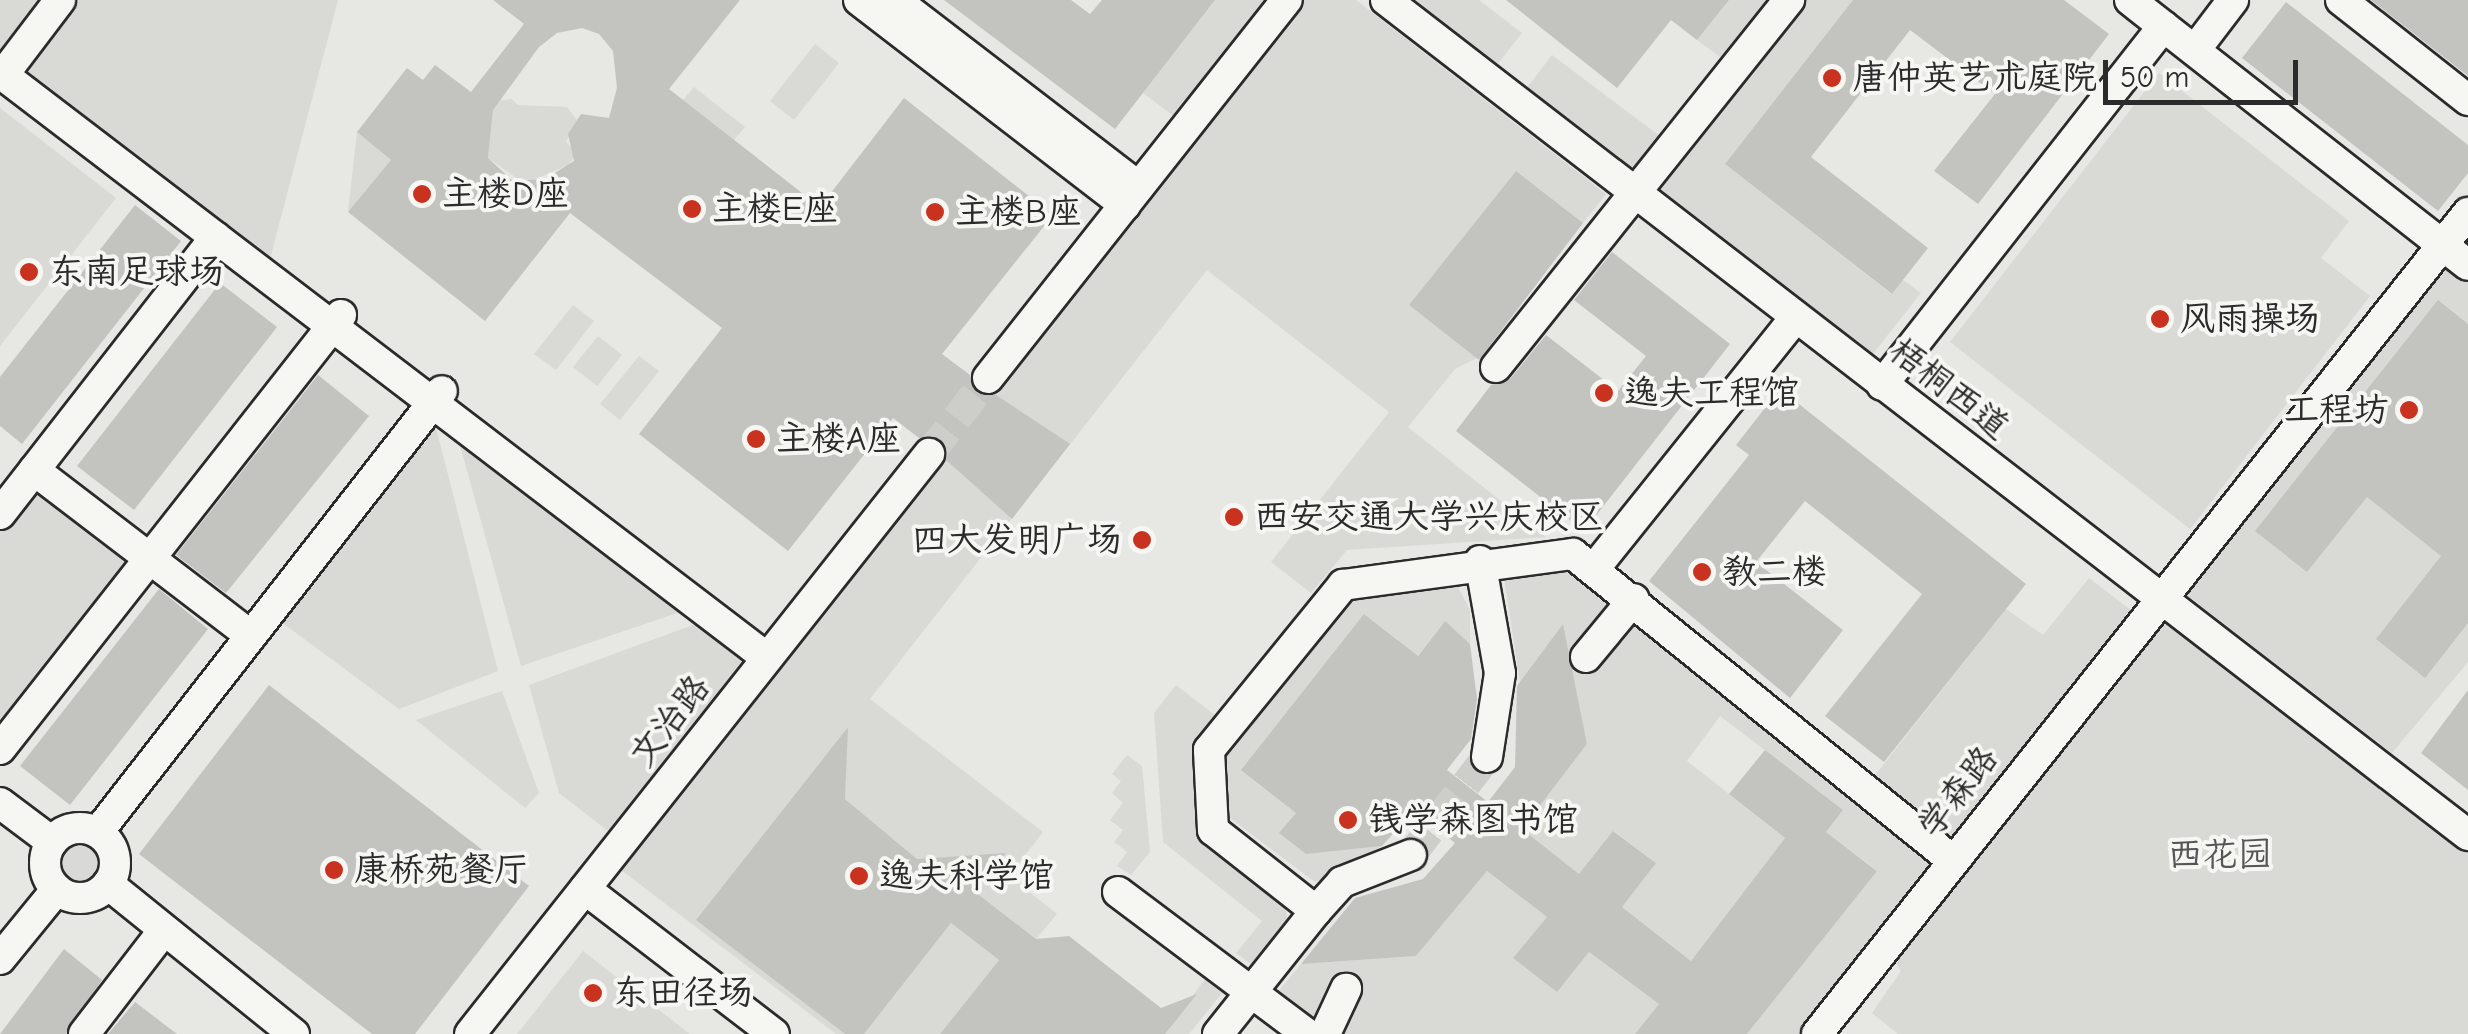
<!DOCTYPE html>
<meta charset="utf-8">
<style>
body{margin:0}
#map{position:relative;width:2468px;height:1034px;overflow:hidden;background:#f6f6f2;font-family:"Comic Neue","LXGW WenKai TC",sans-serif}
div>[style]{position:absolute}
.built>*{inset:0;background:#e7e7e3}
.green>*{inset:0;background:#d9d9d5}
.round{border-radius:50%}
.building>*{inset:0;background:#c3c3c0}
.minor-tunnel>*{height:30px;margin-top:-15px;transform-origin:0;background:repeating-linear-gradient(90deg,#cdcdca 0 30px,transparent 0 45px)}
.roads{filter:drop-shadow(2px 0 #2b2b2b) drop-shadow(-2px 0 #2b2b2b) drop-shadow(0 2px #2b2b2b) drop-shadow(0 -2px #2b2b2b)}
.minor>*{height:30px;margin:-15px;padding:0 15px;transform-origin:15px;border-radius:15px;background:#f6f6f2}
.minor>.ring{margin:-15px;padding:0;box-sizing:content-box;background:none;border:30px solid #f6f6f2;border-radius:50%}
.dots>*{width:28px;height:28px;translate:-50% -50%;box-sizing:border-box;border:5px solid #f6f6f2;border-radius:50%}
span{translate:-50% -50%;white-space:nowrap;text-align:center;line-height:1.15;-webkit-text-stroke:8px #f6f6f2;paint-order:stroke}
.poi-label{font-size:35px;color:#2b2b2b}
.left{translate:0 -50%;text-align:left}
.right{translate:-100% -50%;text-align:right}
.street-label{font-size:35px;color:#2b2b2b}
.park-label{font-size:35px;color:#565656}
.scale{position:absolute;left:2103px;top:60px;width:195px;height:45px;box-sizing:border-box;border:5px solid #2b2b2b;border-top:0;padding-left:12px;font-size:30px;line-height:35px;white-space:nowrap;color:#2b2b2b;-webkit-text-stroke:8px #f6f6f2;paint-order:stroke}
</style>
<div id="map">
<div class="built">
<i style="clip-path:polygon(0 0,2468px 0,2468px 1034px,0 1034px)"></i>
</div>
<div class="green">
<i style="clip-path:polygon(0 0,338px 0,270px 259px,775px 647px,1287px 0,1356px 0,1606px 194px,1583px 223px,1516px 171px,1409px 305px,1477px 358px,1455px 369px,1408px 427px,1546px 537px,1347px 550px,1311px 593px,1271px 562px,1389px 412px,1207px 270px,870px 699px,1043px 832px,1009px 876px,1057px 914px,1036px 939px,974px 893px,1005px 854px,917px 859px,845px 799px,847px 728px,697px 919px,845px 1034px,836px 1034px,608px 860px,622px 842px,559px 793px,529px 685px,712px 618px,698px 606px,521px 666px,453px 420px,430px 404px,498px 671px,399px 709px,269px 613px,429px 402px,0 79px)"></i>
<i style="clip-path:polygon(1215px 0,1268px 0,1175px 117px,1143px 93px)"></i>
<i style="clip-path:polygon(1405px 0,1479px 0,1522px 33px,1494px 69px)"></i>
<i style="clip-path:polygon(1729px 0,1777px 0,1727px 62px,1697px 40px)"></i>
<i style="clip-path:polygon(1801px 0,1853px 0,1725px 164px,1891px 294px,1903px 280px,1921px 293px,1868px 360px,1650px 190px)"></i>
<i style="clip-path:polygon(815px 44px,839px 63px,794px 120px,770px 101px)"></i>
<i style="clip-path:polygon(1552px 55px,1661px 137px,1629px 176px,1523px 93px)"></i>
<i style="clip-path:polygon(2159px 73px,2349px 221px,2321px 258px,2370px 296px,2190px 529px,1950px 342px)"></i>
<i style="clip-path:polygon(694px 87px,745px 127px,734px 140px,683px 100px)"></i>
<i style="clip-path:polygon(512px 99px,518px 105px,567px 107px,577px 120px,566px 142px,577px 154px,568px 165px,525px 184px,488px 158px,493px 110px,497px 101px)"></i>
<i style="clip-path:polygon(0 108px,116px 198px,0 346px)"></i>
<i style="clip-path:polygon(357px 132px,391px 160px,348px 212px)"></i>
<i style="clip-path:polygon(2444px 249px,2468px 268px,2468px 662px,2392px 753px,2179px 589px)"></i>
<i style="clip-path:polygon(573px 305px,594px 321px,556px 370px,534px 354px)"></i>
<i style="clip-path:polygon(598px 336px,622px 355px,597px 386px,573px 367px)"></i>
<i style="clip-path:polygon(639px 356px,659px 371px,620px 420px,600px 404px)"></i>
<i style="clip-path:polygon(34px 470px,149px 558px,0 749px,0 514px)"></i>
<i style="clip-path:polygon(1594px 569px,1865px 788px,2006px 609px,2043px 635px,2089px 578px,2144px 620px,2161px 600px,2468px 834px,2468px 1034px,1898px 1034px,1872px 1013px,1901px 971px,1886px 945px,1816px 1034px,1747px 1034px,1877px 870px,1826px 832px,1843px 810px,1720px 716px,1687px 761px,1785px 838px,1691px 961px,1622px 907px,1655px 862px,1614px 831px,1579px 874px,1522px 829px,1587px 744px,1563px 626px,1520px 682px,1503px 571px)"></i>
<i style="clip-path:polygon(1458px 587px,1470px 610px,1470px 644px,1444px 622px,1383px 700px,1374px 671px,1398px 640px,1364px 614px,1334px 764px,1280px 833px,1306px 854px,1382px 846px,1315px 882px,1222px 812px,1221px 750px,1348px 596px)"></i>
<i style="clip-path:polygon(1176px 685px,1216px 716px,1193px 749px,1200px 838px,1283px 903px,1289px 922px,1255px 967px,1236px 953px,1262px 921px,1163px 842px,1154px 713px)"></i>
<i style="clip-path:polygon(502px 691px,539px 793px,525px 808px,416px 720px)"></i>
<i style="clip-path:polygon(1127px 755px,1142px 766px,1150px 852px,1131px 875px,1117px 866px,1127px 852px,1114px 842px,1123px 830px,1110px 820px,1123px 803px,1112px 793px,1121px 781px,1112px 774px)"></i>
<i class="round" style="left:45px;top:828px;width:70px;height:70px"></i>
<i style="clip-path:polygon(1487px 871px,1547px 917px,1513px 958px,1557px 991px,1589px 952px,1659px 1004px,1635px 1034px,1307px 1034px,1268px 1004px,1301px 964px,1416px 956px)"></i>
<i style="clip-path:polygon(951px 923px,999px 960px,940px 1034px,864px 1034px)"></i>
<i style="clip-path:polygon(583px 951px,690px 1034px,517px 1034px)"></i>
<i style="clip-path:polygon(1205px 979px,1222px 993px,1189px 1034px,1165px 1034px)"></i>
</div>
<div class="building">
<i style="clip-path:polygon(evenodd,493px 0,740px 0,669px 89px,820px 207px,904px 98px,1053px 215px,942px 354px,970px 375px,977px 393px,996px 395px,1070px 444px,1012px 519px,946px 460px,941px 440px,919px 438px,893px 418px,788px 551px,639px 434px,722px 328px,570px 213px,485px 321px,348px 212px,391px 160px,357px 132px,407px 68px,423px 80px,435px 65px,471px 92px,524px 24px,493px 0,582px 28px,599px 34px,613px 51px,617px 88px,609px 118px,581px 114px,568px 134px,574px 161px,545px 179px,513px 181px,488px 158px,493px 110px,539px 47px,557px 33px,582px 28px)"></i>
<i style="clip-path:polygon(944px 0,1071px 0,1090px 14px,1102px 0,1215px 0,1115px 129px)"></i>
<i style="clip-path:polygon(1506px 0,1729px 0,1697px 40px,1671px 20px,1617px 88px)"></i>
<i style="clip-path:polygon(1853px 0,2064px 0,2109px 34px,1978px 204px,1934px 171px,1995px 94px,1910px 30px,1811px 157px,1928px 248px,1892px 294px,1725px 164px)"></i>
<i style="clip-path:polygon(2371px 0,2468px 0,2468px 76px)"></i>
<i style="clip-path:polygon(2286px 2px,2468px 145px,2468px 173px,2438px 211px,2242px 58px)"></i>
<i style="clip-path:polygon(1516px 171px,1583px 223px,1479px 360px,1409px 305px)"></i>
<i style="clip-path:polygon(135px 205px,181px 241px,22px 444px,0 426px,0 377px)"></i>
<i style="clip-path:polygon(1612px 252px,1730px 344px,1584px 531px,1456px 431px,1491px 385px,1510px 379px,1546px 335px,1618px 391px,1646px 356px,1574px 300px)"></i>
<i style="clip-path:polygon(220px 283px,277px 327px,134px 510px,77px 466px)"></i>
<i style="clip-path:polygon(2438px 300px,2468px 324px,2468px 623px,2425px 678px,2376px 639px,2441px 556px,2367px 497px,2307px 572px,2255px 531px)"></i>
<i style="clip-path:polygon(318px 375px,369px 416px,226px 593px,176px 555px)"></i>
<i style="clip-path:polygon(1780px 389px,2026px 584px,1884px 762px,1825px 716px,1922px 594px,1805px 501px,1756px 562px,1843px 630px,1790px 698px,1649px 581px,1749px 455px,1736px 445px)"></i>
<i style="clip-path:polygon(159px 589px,208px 629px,70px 805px,20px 766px)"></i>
<i style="clip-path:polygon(1364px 614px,1418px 656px,1445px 621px,1470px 644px,1477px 699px,1471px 739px,1447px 770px,1488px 802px,1515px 767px,1517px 686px,1563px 624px,1587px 744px,1522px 829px,1579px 874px,1613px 831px,1656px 863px,1622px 907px,1691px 961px,1785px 838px,1729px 794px,1765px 750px,1843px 810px,1826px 832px,1877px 871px,1747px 1034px,1635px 1034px,1659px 1004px,1589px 952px,1557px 992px,1513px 958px,1547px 917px,1487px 871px,1416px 956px,1301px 964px,1355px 898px,1423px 879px,1455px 843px,1414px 810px,1382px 846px,1306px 854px,1279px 833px,1296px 813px,1241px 770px)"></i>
<i style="clip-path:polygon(269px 685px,529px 886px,415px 1034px,372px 1034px,139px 854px)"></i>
<i style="clip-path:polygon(2468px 690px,2468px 790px,2421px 753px)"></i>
<i style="clip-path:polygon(848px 727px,845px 799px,917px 859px,1006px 853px,975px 892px,1036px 939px,1069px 936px,1161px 1008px,1197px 994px,1165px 1034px,940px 1034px,999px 960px,951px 923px,864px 1034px,845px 1034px,696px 920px)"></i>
<i style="clip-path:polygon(64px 949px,102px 980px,66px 1034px,0 1034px)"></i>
<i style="clip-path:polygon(135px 1002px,177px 1034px,108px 1034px)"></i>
</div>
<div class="minor-tunnel">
<i style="left:929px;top:454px;width:96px;rotate:-52.2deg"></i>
<i style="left:1411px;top:855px;width:124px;rotate:-52.2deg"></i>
</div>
<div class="roads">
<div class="minor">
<i style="left:60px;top:0;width:94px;rotate:127.2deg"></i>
<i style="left:3px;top:75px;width:961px;rotate:37.35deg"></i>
<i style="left:859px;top:0;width:336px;rotate:37.6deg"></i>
<i style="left:895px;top:0;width:307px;rotate:37.5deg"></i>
<i style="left:1386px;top:0;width:1367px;rotate:37.66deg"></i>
<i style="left:2130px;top:0;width:429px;rotate:38.1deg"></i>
<i style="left:2341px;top:0;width:162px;rotate:38.2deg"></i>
<i style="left:2195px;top:50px;width:63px;rotate:-52.8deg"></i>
<i style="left:1496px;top:367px;width:470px;rotate:-51.4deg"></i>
<i style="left:988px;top:378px;width:482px;rotate:-51.7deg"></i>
<i style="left:1882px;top:385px;width:456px;rotate:-51.9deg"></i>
<i style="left:34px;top:470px;width:273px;rotate:37.4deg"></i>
<i style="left:0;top:514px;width:351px;rotate:-52.1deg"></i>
<i style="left:1480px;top:561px;width:114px;rotate:79.9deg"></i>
<i style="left:1500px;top:673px;width:85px;rotate:98.8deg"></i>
<i style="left:1594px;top:569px;width:323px;rotate:-51.3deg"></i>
<i style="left:1586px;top:657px;width:75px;rotate:-50.4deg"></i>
<i style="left:0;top:749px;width:552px;rotate:-51.84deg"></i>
<i style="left:0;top:803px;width:65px;rotate:36.9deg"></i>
<i class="ring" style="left:45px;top:828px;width:40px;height:40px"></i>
<i style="left:98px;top:832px;width:559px;rotate:-52.04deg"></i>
<i style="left:108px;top:884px;width:239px;rotate:38.9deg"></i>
<i style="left:585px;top:889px;width:238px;rotate:37.5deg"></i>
<i style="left:1118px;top:892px;width:236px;rotate:36.9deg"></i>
<i style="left:1316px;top:911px;width:39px;rotate:-48deg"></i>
<i style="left:1342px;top:882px;width:74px;rotate:-21.4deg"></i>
<i style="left:0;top:959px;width:90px;rotate:-50.8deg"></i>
<i style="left:84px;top:1034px;width:131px;rotate:-52.4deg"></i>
<i style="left:470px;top:1034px;width:740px;rotate:-51.64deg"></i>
<i style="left:1218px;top:1034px;width:157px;rotate:-51.5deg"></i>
<i style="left:1316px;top:911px;width:131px;rotate:-141.8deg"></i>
<i style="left:1213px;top:830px;width:80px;rotate:-92.9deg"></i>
<i style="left:1209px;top:750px;width:213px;rotate:-50.9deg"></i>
<i style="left:1343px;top:585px;width:232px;rotate:-7.7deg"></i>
<i style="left:1573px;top:554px;width:487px;rotate:38.9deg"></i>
<i style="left:1325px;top:1034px;width:50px;rotate:-65deg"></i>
<i style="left:1817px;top:1034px;width:1048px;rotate:-51.59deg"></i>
</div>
</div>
<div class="dots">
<i style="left:1832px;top:78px;background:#c8321e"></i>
<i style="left:422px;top:194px;background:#c8321e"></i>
<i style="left:692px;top:209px;background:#c8321e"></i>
<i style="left:935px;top:212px;background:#c8321e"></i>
<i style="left:29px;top:272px;background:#c8321e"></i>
<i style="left:2160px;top:319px;background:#c8321e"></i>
<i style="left:1604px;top:393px;background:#c8321e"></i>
<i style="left:2409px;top:410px;background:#c8321e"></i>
<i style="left:756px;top:439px;background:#c8321e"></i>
<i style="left:1234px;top:517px;background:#c8321e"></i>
<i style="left:1142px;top:540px;background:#c8321e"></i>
<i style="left:1702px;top:572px;background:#c8321e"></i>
<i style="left:1348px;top:820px;background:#c8321e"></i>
<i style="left:334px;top:870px;background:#c8321e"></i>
<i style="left:859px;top:876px;background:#c8321e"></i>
<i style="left:593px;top:993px;background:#c8321e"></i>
</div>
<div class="poi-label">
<span class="left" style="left:1852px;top:78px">唐仲英艺术庭院</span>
<span class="left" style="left:442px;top:194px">主楼D座</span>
<span class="left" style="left:712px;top:209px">主楼E座</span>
<span class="left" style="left:955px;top:212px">主楼B座</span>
<span class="left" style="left:49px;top:272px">东南足球场</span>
<span class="left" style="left:2180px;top:319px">风雨操场</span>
<span class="left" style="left:1624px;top:393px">逸夫工程馆</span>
<span class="right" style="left:2389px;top:410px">工程坊</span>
<span class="left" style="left:776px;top:439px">主楼A座</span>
<span class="left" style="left:1254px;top:517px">西安交通大学兴庆校区</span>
<span class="right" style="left:1122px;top:540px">四大发明广场</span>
<span class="left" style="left:1722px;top:572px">教二楼</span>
<span class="left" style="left:1368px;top:820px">钱学森图书馆</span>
<span class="left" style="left:354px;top:870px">康桥苑餐厅</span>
<span class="left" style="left:879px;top:876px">逸夫科学馆</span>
<span class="left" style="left:613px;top:993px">东田径场</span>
</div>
<div class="street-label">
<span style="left:1949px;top:389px;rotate:38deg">梧桐西道</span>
<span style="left:670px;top:721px;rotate:-52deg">文治路</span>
<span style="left:1958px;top:792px;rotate:-52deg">学森路</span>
</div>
<div class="park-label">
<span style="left:2220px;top:855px">西花园</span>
</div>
<div class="scale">50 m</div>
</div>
